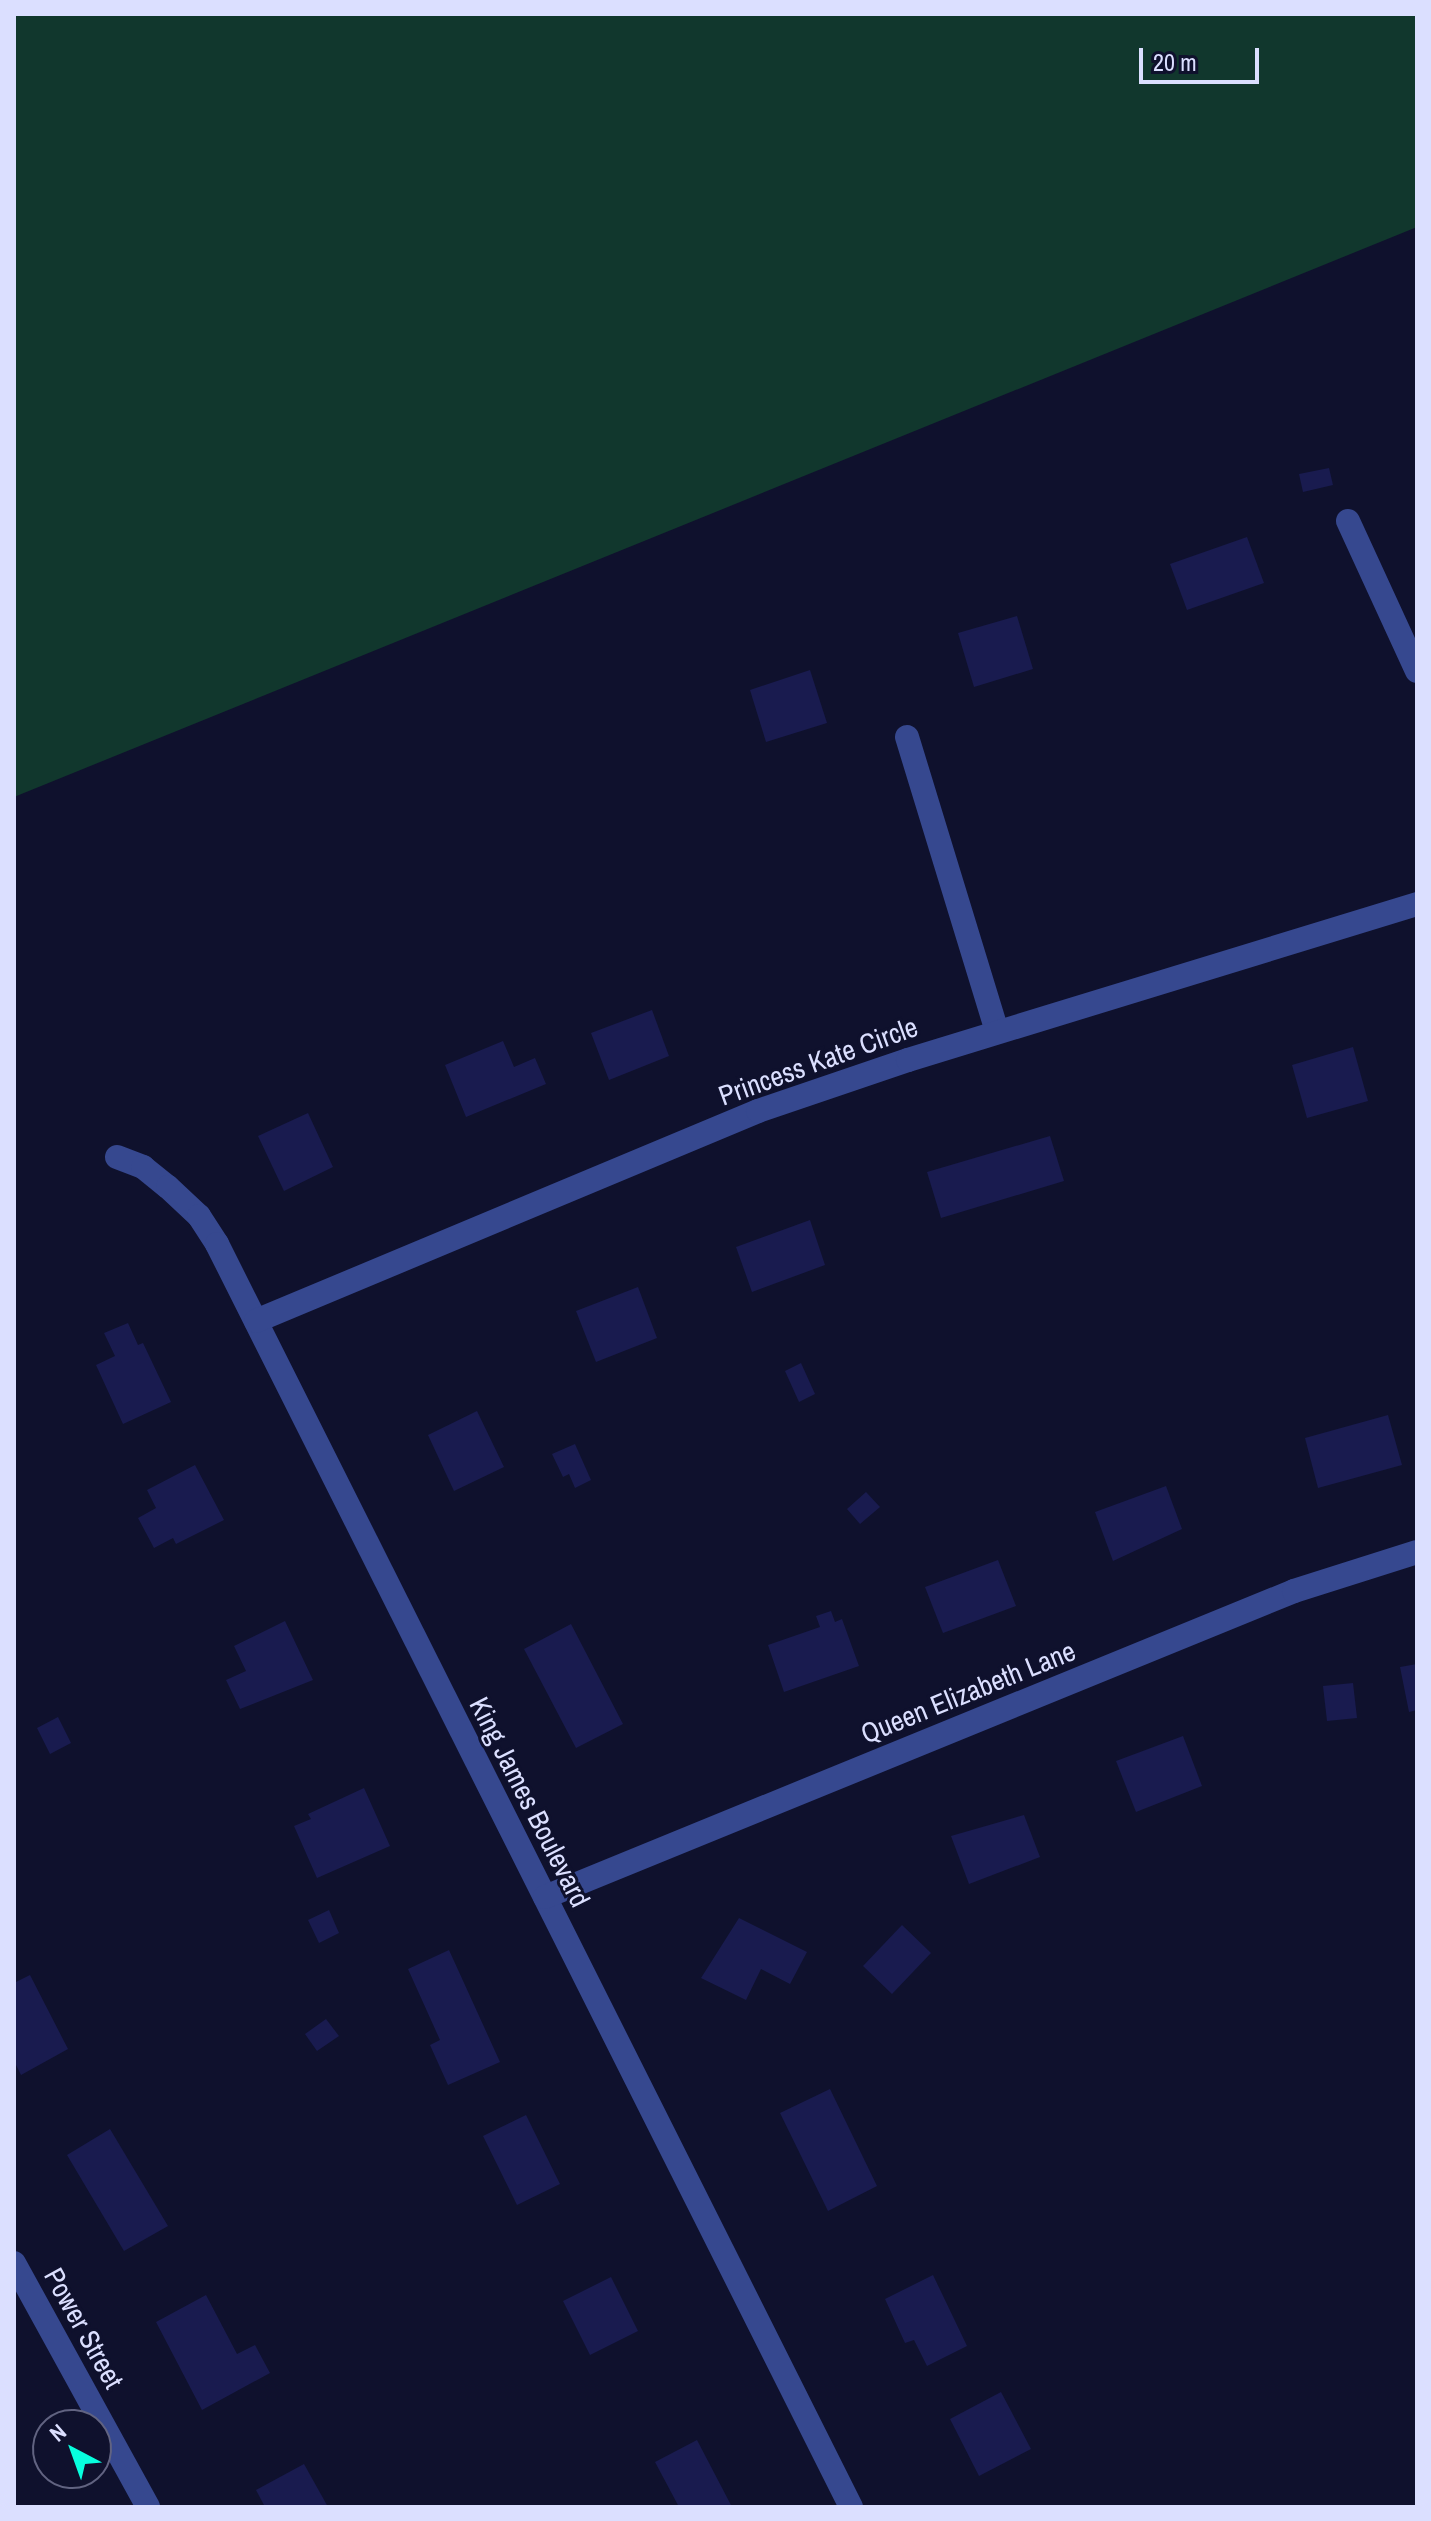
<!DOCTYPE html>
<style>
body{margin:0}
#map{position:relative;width:1431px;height:2521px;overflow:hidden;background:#0f112d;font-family:"Archivo Narrow",sans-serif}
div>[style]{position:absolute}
.green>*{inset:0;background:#11372d}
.building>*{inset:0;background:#191b4f}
.minor>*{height:24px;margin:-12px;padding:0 12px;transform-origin:12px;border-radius:12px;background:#36488f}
span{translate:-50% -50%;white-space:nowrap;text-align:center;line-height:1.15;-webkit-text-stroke:6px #0f112d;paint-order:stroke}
.street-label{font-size:28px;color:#dbdfff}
.frame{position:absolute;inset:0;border:16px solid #dbdfff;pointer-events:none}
.north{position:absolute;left:32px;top:2409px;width:80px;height:80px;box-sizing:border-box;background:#0f112d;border:2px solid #616381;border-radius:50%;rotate:319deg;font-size:22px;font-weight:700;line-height:32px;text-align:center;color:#dbdfff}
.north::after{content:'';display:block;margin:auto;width:28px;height:36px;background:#07ffde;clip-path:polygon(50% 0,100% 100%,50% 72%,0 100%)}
.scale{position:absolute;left:1139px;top:48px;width:120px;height:36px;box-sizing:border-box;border:4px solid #dbdfff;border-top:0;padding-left:10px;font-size:24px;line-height:28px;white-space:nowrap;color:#dbdfff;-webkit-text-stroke:6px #0f112d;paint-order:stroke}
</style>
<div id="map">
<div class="green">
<i style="clip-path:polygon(14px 14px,1417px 14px,1417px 227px,14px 797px)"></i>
</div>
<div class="building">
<i style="clip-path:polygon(1329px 468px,1333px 485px,1303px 492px,1299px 474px)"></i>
<i style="clip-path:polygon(1247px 537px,1264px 583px,1187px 610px,1170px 564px)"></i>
<i style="clip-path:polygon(1017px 616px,1033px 669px,974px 687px,958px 633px)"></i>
<i style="clip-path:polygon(810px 670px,827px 723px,766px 742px,750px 690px)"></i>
<i style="clip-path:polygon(652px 1010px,669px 1056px,609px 1080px,591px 1033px)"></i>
<i style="clip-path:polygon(503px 1041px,514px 1067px,535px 1058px,546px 1084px,466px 1117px,445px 1065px)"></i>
<i style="clip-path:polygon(1353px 1047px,1368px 1101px,1307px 1118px,1292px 1065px)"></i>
<i style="clip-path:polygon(308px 1113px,333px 1167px,284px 1191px,258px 1136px)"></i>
<i style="clip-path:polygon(1050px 1136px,1064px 1181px,941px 1218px,927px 1172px)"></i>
<i style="clip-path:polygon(810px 1220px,825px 1265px,752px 1292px,736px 1247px)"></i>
<i style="clip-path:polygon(638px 1287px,657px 1338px,596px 1362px,576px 1311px)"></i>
<i style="clip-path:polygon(128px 1323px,138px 1345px,143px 1343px,171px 1402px,123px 1424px,96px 1365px,115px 1356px,104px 1333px)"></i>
<i style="clip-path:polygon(801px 1363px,815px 1394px,799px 1402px,785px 1371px)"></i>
<i style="clip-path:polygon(477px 1411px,504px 1467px,454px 1491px,428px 1435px)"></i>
<i style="clip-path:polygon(1388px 1415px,1402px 1465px,1318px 1488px,1305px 1438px)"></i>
<i style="clip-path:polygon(575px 1444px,591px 1480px,575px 1488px,569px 1474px,563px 1477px,552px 1454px)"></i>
<i style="clip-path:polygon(195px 1465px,224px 1520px,176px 1544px,173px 1538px,154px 1548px,138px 1518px,156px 1508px,147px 1490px)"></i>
<i style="clip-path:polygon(1166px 1486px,1182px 1529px,1113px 1561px,1095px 1512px)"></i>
<i style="clip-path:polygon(866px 1492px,880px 1507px,860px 1524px,847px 1509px)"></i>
<i style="clip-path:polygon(998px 1560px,1016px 1606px,943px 1633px,925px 1587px)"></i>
<i style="clip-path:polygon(831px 1611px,835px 1622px,842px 1619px,859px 1666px,784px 1692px,768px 1645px,820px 1627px,816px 1616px)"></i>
<i style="clip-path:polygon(285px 1621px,313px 1680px,240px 1709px,226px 1680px,246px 1671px,234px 1646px)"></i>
<i style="clip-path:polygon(571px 1624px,623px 1724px,576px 1748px,524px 1649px)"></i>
<i style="clip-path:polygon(1417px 1664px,1417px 1710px,1409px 1712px,1400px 1667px)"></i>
<i style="clip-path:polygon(1353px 1683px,1357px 1718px,1327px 1721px,1323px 1686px)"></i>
<i style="clip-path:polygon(58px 1717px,71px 1743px,50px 1754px,37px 1728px)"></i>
<i style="clip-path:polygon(1183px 1736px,1202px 1786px,1136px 1812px,1116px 1761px)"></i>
<i style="clip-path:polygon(364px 1788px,390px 1846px,317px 1878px,294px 1826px,311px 1819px,308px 1814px)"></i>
<i style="clip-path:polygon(1024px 1815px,1040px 1857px,969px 1884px,951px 1836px)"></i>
<i style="clip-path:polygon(329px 1910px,339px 1933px,319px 1943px,308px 1920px)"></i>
<i style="clip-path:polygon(739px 1918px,807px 1952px,790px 1984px,761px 1969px,746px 2000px,701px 1978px)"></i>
<i style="clip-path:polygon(902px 1925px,931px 1953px,892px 1994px,863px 1966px)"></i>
<i style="clip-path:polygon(449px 1950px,500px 2062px,448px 2085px,430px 2045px,440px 2040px,408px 1969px)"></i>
<i style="clip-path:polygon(30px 1975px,68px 2049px,21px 2075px,14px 2061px,14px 1983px)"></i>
<i style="clip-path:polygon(326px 2019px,339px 2036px,317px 2051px,305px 2034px)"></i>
<i style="clip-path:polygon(830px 2089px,877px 2186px,828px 2211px,780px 2113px)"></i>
<i style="clip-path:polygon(526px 2115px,560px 2184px,517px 2205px,483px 2136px)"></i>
<i style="clip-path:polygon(110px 2129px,168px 2226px,124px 2251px,67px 2155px)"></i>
<i style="clip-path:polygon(933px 2275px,967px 2346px,927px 2366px,914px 2340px,905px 2343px,885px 2299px)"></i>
<i style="clip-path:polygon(611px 2277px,638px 2331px,590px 2355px,563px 2301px)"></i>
<i style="clip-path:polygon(206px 2295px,237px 2354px,255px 2345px,270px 2373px,202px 2410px,156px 2322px)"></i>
<i style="clip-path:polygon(1001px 2392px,1031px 2449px,979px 2476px,950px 2419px)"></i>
<i style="clip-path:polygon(697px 2440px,732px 2507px,679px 2507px,655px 2462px)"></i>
<i style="clip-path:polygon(304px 2464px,328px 2507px,265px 2507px,256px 2490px)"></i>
</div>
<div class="minor">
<i style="left:1348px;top:521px;width:165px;rotate:65.3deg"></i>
<i style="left:907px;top:737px;width:308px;rotate:73deg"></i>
<i style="left:117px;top:1157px;width:28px;rotate:21deg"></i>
<i style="left:143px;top:1167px;width:32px;rotate:39deg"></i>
<i style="left:168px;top:1187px;width:42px;rotate:43.1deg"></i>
<i style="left:199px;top:1216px;width:33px;rotate:57deg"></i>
<i style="left:217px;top:1244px;width:1413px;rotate:63.34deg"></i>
<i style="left:256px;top:1321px;width:544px;rotate:-22.7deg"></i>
<i style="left:758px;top:1111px;width:158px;rotate:-18.8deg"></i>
<i style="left:908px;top:1060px;width:532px;rotate:-17.04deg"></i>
<i style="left:545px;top:1897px;width:809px;rotate:-22.22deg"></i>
<i style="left:1294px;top:1591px;width:129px;rotate:-17.6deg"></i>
<i style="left:14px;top:2263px;width:278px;rotate:61.2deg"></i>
</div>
<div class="street-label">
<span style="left:818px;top:1061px;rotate:-20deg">Princess Kate Circle</span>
<span style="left:968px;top:1692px;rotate:-22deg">Queen Elizabeth Lane</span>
<span style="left:530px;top:1802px;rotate:63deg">King James Boulevard</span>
<span style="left:84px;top:2328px;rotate:61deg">Power Street</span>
</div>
<div class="frame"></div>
<div class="north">N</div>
<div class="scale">20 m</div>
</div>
